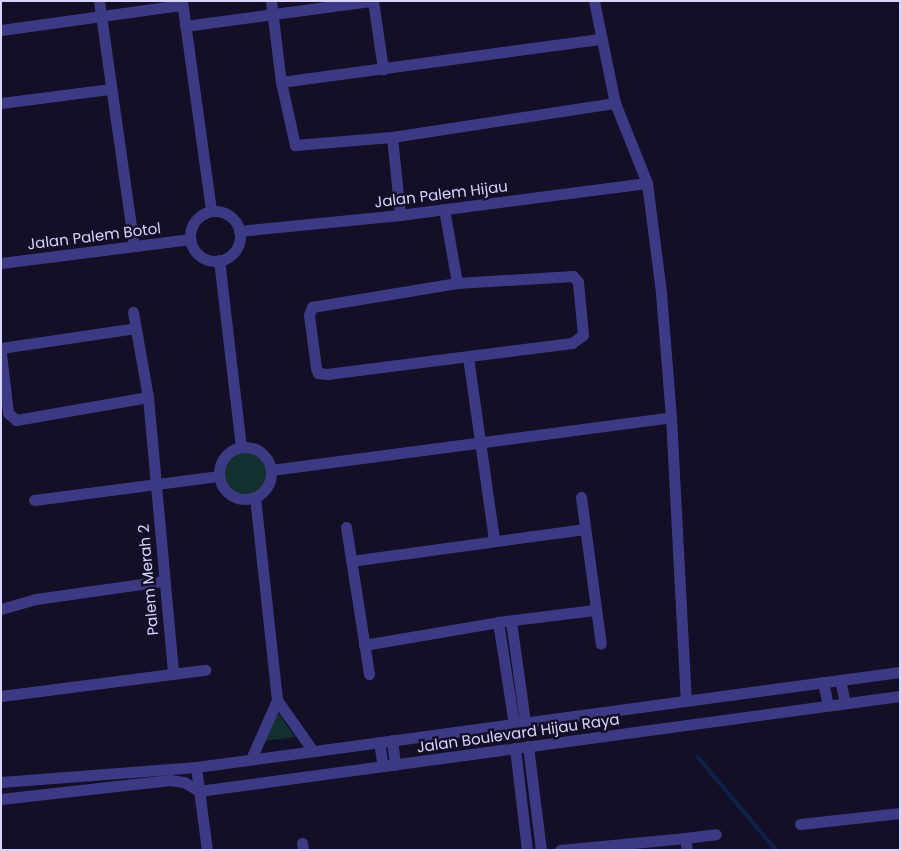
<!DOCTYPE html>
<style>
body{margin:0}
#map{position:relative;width:901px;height:851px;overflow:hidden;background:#130f26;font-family:Poppins,sans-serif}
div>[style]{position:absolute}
.green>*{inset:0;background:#12302f}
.round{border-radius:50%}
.stream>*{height:4px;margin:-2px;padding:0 2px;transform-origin:2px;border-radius:2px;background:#0c2248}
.minor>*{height:11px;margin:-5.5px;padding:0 5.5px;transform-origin:5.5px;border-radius:5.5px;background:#3d3a85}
.minor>.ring{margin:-5.5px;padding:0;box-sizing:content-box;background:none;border:11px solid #3d3a85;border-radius:50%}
span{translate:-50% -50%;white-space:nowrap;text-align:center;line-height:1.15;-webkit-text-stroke:5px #130f26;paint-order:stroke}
.street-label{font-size:15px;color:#d9d4ff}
.frame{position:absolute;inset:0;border:2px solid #d9d4ff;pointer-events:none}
</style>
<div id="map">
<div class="green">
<i class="round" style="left:219px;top:447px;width:52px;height:52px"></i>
<i style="clip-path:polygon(278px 713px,295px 737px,265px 741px)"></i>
</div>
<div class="stream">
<i style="left:697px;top:756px;width:123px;rotate:50deg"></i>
</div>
<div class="minor">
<i style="left:99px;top:1px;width:247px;rotate:81.9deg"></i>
<i style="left:182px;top:1px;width:212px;rotate:82.1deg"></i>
<i style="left:271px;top:1px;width:82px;rotate:83deg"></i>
<i style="left:281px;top:82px;width:65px;rotate:77.5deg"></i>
<i style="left:295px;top:145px;width:97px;rotate:-4.7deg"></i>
<i style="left:392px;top:137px;width:226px;rotate:-8.7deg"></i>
<i style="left:373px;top:1px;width:69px;rotate:81.6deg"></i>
<i style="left:594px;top:1px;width:104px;rotate:78.4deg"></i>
<i style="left:615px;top:103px;width:86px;rotate:68.2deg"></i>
<i style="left:647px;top:183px;width:111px;rotate:82.7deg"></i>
<i style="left:661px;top:293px;width:124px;rotate:85.4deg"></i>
<i style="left:671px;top:417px;width:284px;rotate:87deg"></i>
<i style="left:185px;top:26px;width:187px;rotate:-7.7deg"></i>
<i style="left:1px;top:30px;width:183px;rotate:-7.9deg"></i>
<i style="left:281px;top:82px;width:323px;rotate:-7.7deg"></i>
<i style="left:1px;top:103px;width:111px;rotate:-7.3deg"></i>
<i style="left:392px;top:137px;width:78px;rotate:84.1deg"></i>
<i style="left:444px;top:209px;width:75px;rotate:80deg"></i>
<i class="ring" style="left:190px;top:211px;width:39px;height:39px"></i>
<i style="left:239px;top:231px;width:162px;rotate:-5.7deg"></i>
<i style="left:400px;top:215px;width:249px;rotate:-7.4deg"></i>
<i style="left:219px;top:260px;width:188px;rotate:83.3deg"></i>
<i style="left:1px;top:263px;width:191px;rotate:-7.2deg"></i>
<i style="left:573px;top:276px;width:8px;rotate:50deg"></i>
<i style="left:578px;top:282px;width:53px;rotate:84.6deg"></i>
<i style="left:583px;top:335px;width:14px;rotate:144deg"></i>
<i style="left:572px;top:343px;width:247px;rotate:172.8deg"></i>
<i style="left:327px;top:374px;width:9px;rotate:-174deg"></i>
<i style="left:318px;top:373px;width:5px;rotate:-112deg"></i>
<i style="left:316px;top:368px;width:53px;rotate:-97.5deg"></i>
<i style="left:309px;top:315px;width:9px;rotate:-69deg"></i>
<i style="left:312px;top:307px;width:147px;rotate:-9.4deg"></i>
<i style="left:457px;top:283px;width:116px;rotate:-3.5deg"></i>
<i style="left:133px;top:312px;width:86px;rotate:80deg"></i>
<i style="left:148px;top:397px;width:278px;rotate:84.8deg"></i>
<i style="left:1px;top:348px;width:136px;rotate:-8.4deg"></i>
<i style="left:1px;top:354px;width:59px;rotate:83.2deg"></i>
<i style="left:8px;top:413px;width:11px;rotate:41deg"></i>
<i style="left:16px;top:420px;width:134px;rotate:-9.9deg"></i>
<i style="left:468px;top:357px;width:185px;rotate:81.9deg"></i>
<i class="ring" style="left:219px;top:447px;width:41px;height:41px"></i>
<i style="left:271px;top:470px;width:403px;rotate:-7.5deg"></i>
<i style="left:255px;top:497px;width:204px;rotate:83.8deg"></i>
<i style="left:277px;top:700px;width:62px;rotate:54.8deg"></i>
<i style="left:581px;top:497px;width:148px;rotate:82.3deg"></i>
<i style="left:34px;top:500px;width:187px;rotate:-7.4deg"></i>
<i style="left:346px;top:527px;width:149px;rotate:81.1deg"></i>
<i style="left:351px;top:561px;width:236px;rotate:-7.8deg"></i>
<i style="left:1px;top:609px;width:36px;rotate:-16deg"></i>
<i style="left:36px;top:599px;width:127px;rotate:-8.1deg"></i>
<i style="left:511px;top:621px;width:102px;rotate:82.1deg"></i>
<i style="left:498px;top:622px;width:103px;rotate:81.1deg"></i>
<i style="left:364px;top:645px;width:136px;rotate:-9.7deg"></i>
<i style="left:498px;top:622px;width:97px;rotate:-7.1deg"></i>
<i style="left:840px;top:680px;width:24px;rotate:78deg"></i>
<i style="left:823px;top:682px;width:24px;rotate:78deg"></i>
<i style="left:1px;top:696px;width:206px;rotate:-7.3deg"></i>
<i style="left:392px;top:740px;width:25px;rotate:83deg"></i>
<i style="left:379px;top:742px;width:24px;rotate:81deg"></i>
<i style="left:528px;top:746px;width:105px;rotate:82.9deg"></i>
<i style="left:515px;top:748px;width:103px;rotate:83.3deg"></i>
<i style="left:251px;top:759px;width:64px;rotate:-66.2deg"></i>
<i style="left:196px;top:767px;width:84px;rotate:82.5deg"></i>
<i style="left:1px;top:782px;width:196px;rotate:-4.4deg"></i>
<i style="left:196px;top:767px;width:710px;rotate:-7.69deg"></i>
<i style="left:199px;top:791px;width:707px;rotate:-7.72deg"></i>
<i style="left:1px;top:799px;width:170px;rotate:-6.4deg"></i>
<i style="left:170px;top:780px;width:14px;rotate:8deg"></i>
<i style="left:184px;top:782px;width:17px;rotate:31deg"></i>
<i style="left:800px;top:824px;width:101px;rotate:-6.3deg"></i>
<i style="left:685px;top:838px;width:31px;rotate:-7deg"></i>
<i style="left:302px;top:843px;width:7px;rotate:82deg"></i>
<i style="left:560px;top:850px;width:126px;rotate:-5.5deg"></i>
<i style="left:685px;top:838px;width:12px;rotate:81deg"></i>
</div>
<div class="street-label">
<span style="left:441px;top:194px;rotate:-7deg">Jalan Palem Hijau</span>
<span style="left:94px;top:236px;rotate:-7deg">Jalan Palem Botol</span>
<span style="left:148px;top:580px;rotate:-95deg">Palem Merah 2</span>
<span style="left:518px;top:733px;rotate:-8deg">Jalan Boulevard Hijau Raya</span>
</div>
<div class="frame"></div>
</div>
